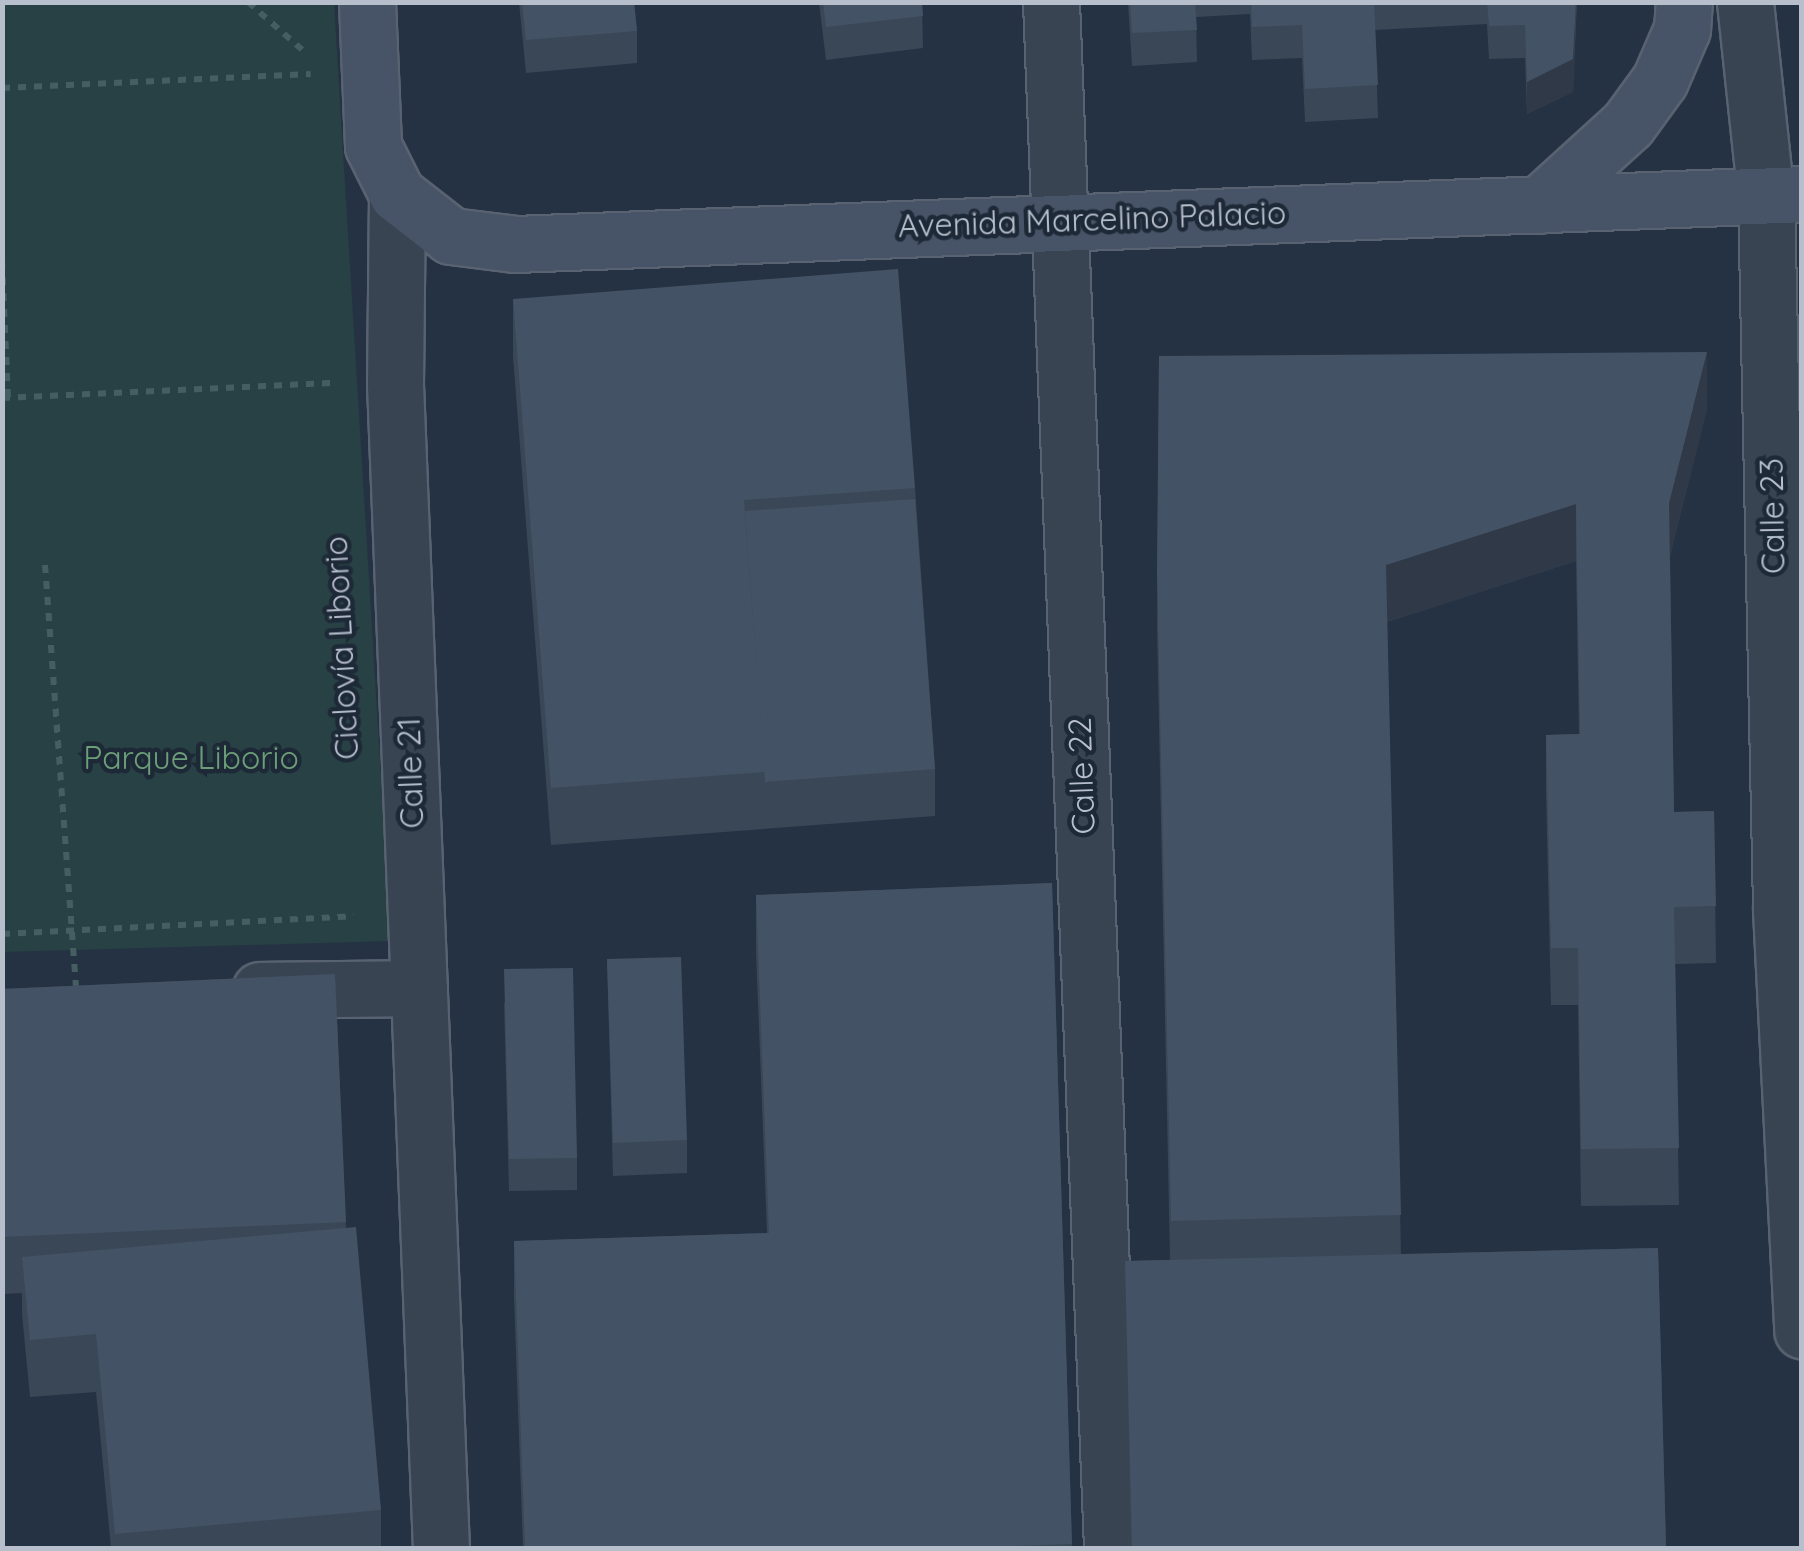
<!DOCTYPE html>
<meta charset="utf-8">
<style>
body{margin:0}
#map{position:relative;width:1804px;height:1551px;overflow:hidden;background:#253243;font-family:Quicksand,sans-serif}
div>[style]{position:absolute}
.green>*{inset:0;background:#274144}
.path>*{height:6px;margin-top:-3px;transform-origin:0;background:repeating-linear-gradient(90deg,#455e61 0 8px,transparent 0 16px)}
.roads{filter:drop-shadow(2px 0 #586270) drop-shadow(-2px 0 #586270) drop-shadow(0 2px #586270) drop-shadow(0 -2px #586270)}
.minor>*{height:55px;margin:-27.5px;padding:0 27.5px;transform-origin:27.5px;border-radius:27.5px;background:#394453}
.secondary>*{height:55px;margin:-27.5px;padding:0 27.5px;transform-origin:27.5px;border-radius:27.5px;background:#475366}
.wall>*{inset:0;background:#3a4757}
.shaded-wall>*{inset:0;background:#303947}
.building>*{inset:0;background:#445265}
span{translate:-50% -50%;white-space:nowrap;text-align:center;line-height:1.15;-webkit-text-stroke:9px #1e2938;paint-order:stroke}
.street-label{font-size:32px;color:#b7bfcd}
.park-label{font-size:32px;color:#6c9f78}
.frame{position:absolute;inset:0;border:5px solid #b7bfcd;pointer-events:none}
</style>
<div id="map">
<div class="green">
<i style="clip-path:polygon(2px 3px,334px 3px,391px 941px,3px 952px)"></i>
</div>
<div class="path">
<i style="left:248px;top:2px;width:79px;rotate:41.4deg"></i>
<i style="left:2px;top:88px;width:309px;rotate:-2.6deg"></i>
<i style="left:2px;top:261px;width:137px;rotate:87.5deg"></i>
<i style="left:2px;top:398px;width:334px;rotate:-2.6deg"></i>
<i style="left:45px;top:565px;width:428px;rotate:85.8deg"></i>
<i style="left:2px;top:934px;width:352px;rotate:-2.9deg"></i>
</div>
<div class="roads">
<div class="minor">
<i style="left:1051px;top:2px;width:1547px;rotate:87.74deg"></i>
<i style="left:1745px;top:2px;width:196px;rotate:83.9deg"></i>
<i style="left:1766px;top:197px;width:713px;rotate:88.79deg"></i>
<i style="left:1781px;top:910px;width:421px;rotate:87.1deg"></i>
<i style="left:397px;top:194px;width:190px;rotate:90.6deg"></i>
<i style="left:395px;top:384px;width:1165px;rotate:87.74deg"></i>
<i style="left:260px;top:990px;width:159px;rotate:-0.7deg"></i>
</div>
<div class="secondary">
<i style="left:367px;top:2px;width:144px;rotate:87.6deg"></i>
<i style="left:373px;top:146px;width:54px;rotate:63.4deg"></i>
<i style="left:397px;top:194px;width:68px;rotate:37.9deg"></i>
<i style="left:451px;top:236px;width:64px;rotate:7.1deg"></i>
<i style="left:515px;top:244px;width:1288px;rotate:-2.22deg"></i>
<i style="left:1539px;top:205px;width:120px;rotate:-42.3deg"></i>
<i style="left:1628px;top:124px;width:54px;rotate:-54deg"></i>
<i style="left:1660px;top:80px;width:56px;rotate:-66.7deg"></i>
<i style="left:1682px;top:29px;width:27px;rotate:-86deg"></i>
</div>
</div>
<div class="wall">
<i style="clip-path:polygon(519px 2px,634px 2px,637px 31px,637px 63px,526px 73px)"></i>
<i style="clip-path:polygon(819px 2px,922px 2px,923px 48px,826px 60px)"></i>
<i style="clip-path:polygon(1128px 2px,1577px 2px,1573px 92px,1527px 114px,1525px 58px,1489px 59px,1487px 24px,1375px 30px,1378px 118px,1305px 122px,1302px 58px,1252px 60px,1250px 14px,1196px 17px,1197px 62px,1132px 66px)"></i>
<i style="clip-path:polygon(513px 299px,915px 488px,935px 769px,935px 816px,551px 845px,513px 356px)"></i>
<i style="clip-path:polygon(1159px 356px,1707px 409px,1670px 556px,1674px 812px,1714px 811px,1716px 963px,1675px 964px,1679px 1205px,1581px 1206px,1578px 1005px,1551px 1005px,1546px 792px,1546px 735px,1579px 734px,1576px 561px,1387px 622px,1401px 1254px,1658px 1248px,1666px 1548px,1131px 1548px,1125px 1261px,1170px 1260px,1157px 628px)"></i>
<i style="clip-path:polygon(1052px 883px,1072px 1548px,523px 1548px,514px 1298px,514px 1241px,767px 1233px,756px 952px,756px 895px)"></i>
<i style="clip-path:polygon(607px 959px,687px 1140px,687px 1173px,613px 1176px)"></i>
<i style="clip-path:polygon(335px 974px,346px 1228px,381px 1510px,381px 1548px,111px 1548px,96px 1392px,30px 1397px,22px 1314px,22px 1293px,2px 1294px,2px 989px)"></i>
<i style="clip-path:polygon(504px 1002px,577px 1158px,577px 1190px,509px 1191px)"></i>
</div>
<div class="shaded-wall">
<i style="clip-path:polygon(1576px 2px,1573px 92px,1527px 114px,1527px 82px)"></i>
<i style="clip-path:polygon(1707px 352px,1707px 409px,1669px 560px,1669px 503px)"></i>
<i style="clip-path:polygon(1576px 504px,1576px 561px,1386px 622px,1386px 565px)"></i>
</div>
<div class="building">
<i style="clip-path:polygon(522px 2px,634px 2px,637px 31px,526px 40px)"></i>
<i style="clip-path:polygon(823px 2px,922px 2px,923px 16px,826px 27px)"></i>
<i style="clip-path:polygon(1130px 2px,1195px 2px,1197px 30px,1132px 33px)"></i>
<i style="clip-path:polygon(1251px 2px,1374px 2px,1378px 85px,1305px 89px,1302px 25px,1252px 27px)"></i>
<i style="clip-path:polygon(1487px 2px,1576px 2px,1573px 59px,1527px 82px,1525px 25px,1489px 26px)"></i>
<i style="clip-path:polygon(898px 269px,915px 488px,744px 500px,765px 772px,551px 788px,513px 299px)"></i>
<i style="clip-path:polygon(1707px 352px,1669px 503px,1674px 812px,1714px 811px,1716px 906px,1674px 907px,1679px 1148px,1581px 1149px,1578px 948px,1551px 948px,1546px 735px,1580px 734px,1576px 504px,1386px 565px,1401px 1215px,1171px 1221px,1157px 571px,1159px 356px)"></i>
<i style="clip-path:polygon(915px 499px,935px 769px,765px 782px,745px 511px)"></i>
<i style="clip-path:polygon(1052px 883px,1072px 1544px,959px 1548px,525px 1548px,514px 1241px,769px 1233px,756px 895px)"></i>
<i style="clip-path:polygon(681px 957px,687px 1140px,613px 1143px,607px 959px)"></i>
<i style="clip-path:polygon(573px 968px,577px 1158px,509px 1159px,504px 969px)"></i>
<i style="clip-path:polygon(335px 974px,346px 1222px,2px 1237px,2px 989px)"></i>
<i style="clip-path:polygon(356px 1227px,381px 1510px,115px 1534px,96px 1334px,30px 1340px,22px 1257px)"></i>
<i style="clip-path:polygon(1658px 1248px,1666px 1547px,1590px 1548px,1132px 1548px,1125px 1261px)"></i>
</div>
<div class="street-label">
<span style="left:1092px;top:219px;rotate:-2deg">Avenida Marcelino Palacio</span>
<span style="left:1772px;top:516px;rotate:-91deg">Calle 23</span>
<span style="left:341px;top:648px;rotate:-93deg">Ciclovía Liborio</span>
<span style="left:410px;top:773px;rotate:-92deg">Calle 21</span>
<span style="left:1081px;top:776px;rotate:-92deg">Calle 22</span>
</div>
<div class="park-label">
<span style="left:191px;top:757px">Parque Liborio</span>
</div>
<div class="frame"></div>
</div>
